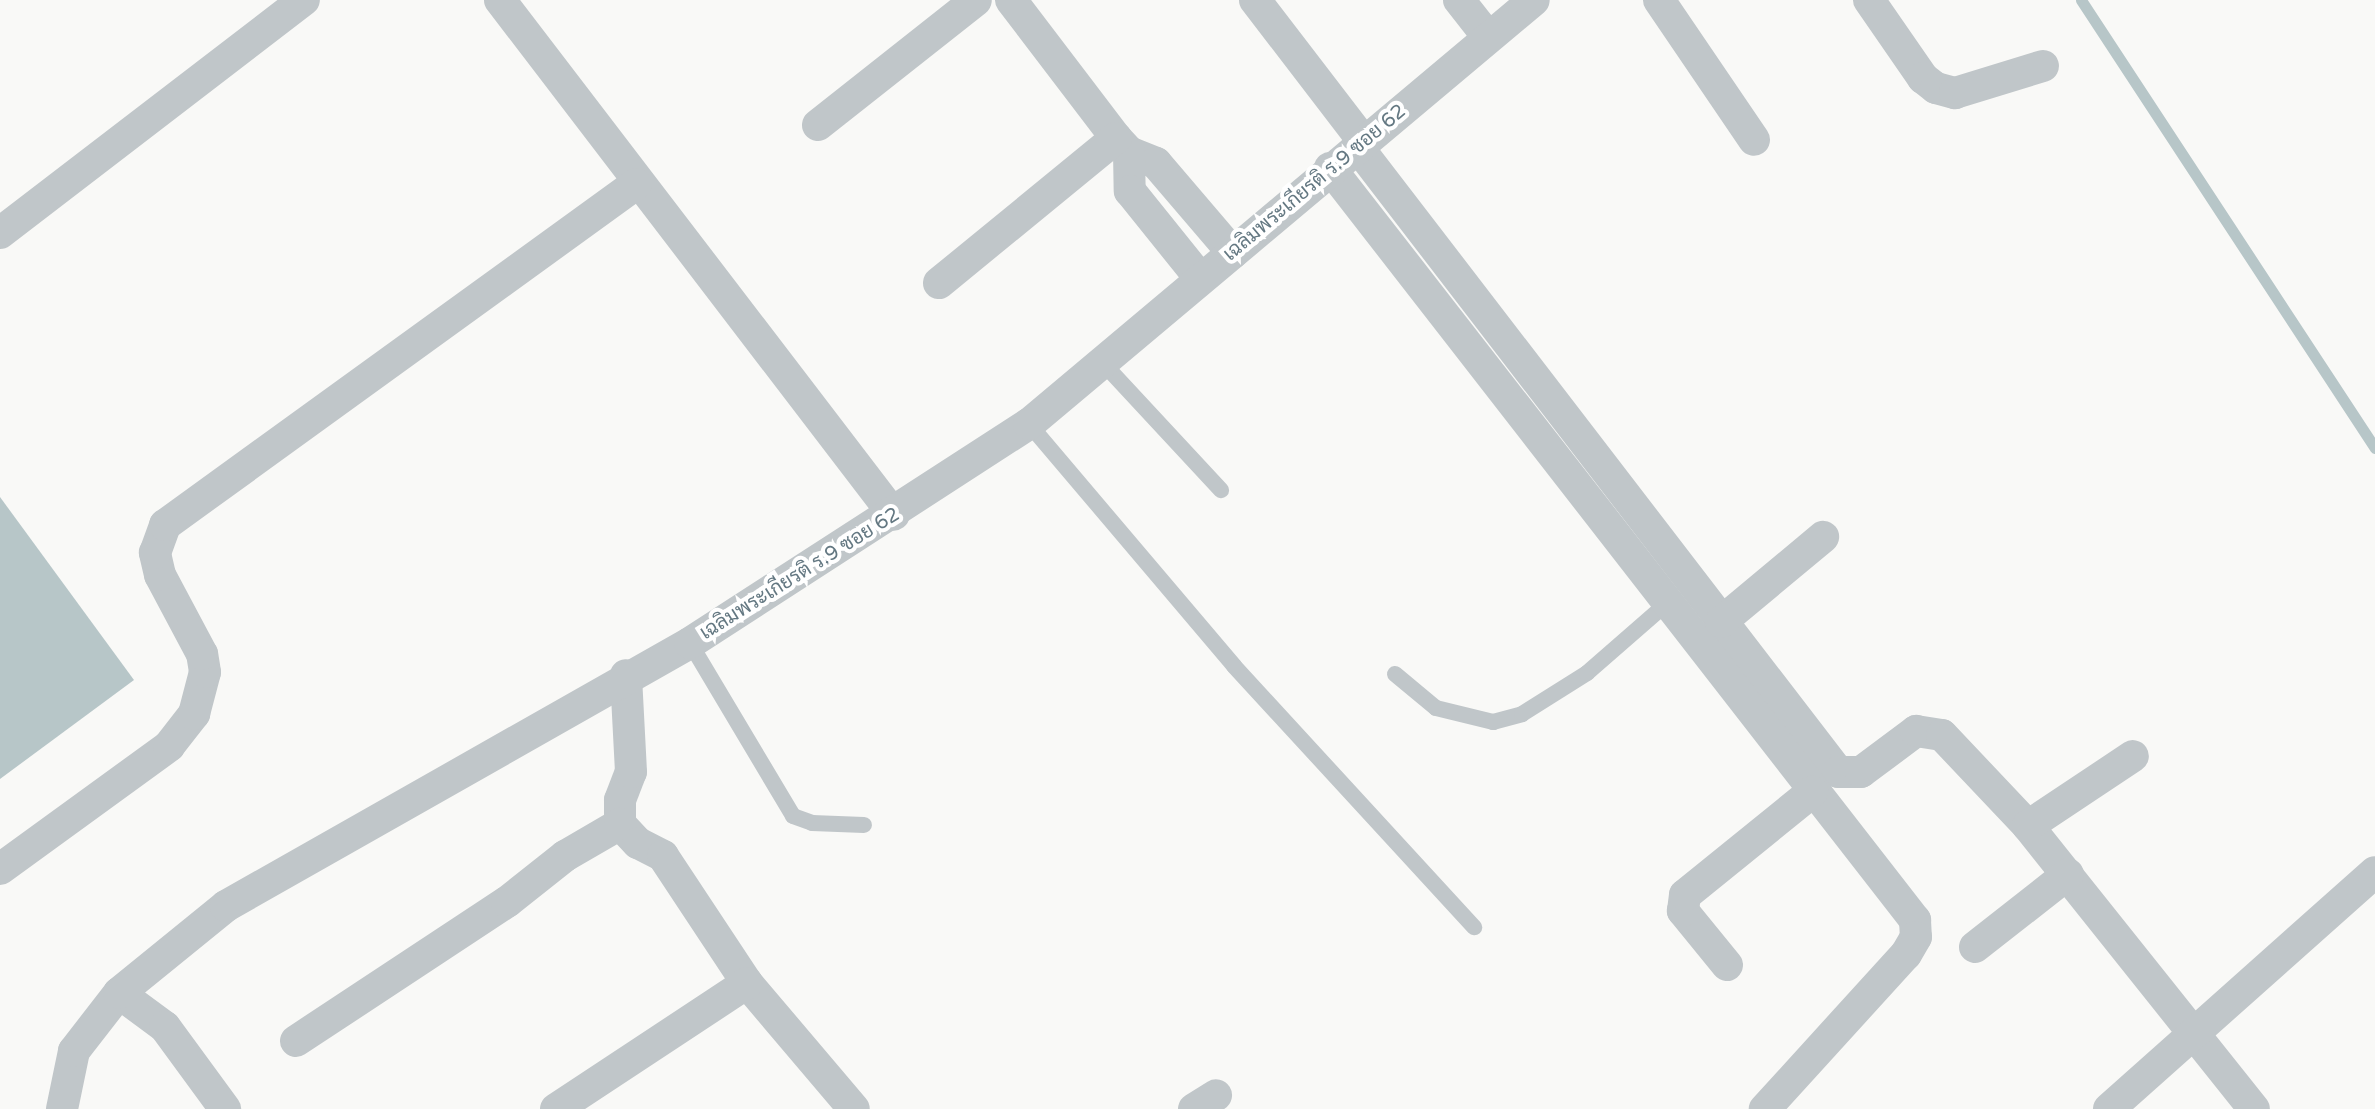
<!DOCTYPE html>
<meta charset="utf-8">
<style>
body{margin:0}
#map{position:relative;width:2375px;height:1109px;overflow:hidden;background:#f9f9f7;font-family:"Varela Round",Sarabun,sans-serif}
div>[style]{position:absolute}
.water>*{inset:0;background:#b7c6c8}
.stream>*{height:11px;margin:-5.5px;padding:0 5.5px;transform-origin:5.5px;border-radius:5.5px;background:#b7c6c8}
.service>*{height:16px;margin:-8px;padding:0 8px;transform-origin:8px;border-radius:8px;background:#c0c6c9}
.minor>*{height:32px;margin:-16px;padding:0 16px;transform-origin:16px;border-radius:16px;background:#c0c6c9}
span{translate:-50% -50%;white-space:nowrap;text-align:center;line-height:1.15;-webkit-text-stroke:8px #fff;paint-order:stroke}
.street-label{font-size:20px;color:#647882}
</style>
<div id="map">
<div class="water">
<i style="clip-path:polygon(0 497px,134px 680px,0 779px)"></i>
</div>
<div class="stream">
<i style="left:2081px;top:0;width:536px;rotate:56.73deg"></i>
</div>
<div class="service">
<i style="left:1102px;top:362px;width:175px;rotate:47.1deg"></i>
<i style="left:1029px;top:424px;width:317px;rotate:49.7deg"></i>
<i style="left:1234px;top:666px;width:355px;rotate:47.4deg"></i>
<i style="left:690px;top:643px;width:201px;rotate:59.2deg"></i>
<i style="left:793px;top:816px;width:20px;rotate:20deg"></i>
<i style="left:812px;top:823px;width:52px;rotate:2.2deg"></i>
<i style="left:1395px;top:674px;width:53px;rotate:39.7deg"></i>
<i style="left:1436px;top:708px;width:59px;rotate:13.8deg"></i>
<i style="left:1493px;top:722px;width:30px;rotate:-15deg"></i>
<i style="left:1522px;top:714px;width:77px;rotate:-32.2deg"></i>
<i style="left:1587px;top:673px;width:105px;rotate:-41.1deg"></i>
</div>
<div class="minor">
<i style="left:500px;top:0;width:648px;rotate:52.58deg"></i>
<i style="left:1011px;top:0;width:173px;rotate:52.7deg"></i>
<i style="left:1116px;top:138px;width:19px;rotate:47deg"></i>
<i style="left:1129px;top:152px;width:29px;rotate:22deg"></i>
<i style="left:1156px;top:163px;width:118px;rotate:49.5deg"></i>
<i style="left:1255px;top:0;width:178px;rotate:52.5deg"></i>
<i style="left:1459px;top:0;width:47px;rotate:51.9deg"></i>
<i style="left:1659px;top:0;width:169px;rotate:55.8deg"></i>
<i style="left:1869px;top:0;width:95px;rotate:55.3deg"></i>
<i style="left:1923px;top:78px;width:16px;rotate:38deg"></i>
<i style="left:1936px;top:88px;width:20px;rotate:15deg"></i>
<i style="left:1955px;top:93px;width:92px;rotate:-17.1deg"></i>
<i style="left:818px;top:125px;width:201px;rotate:-38.3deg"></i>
<i style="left:1357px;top:146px;width:789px;rotate:52.46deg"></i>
<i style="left:1838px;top:772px;width:23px"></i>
<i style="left:1861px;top:772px;width:69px;rotate:-36.7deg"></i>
<i style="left:1916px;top:731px;width:26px;rotate:9deg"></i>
<i style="left:1942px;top:735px;width:125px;rotate:46.6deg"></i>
<i style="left:2028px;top:826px;width:362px;rotate:51.4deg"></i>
<i style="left:1129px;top:152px;width:39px;rotate:89deg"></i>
<i style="left:1130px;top:191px;width:112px;rotate:51.2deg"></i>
<i style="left:1330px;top:168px;width:953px;rotate:52.12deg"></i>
<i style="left:1915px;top:920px;width:17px;rotate:87deg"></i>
<i style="left:1916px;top:937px;width:20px;rotate:120deg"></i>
<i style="left:1906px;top:954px;width:210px;rotate:132.3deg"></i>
<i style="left:0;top:233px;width:383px;rotate:-37.5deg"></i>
<i style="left:939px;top:283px;width:229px;rotate:-39.3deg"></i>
<i style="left:1721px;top:622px;width:133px;rotate:-39.8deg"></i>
<i style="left:620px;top:824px;width:24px;rotate:-90deg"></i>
<i style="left:620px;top:800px;width:30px;rotate:-69deg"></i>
<i style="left:631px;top:772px;width:97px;rotate:-93deg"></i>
<i style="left:2028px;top:826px;width:126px;rotate:-33.7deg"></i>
<i style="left:0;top:869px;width:209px;rotate:-36deg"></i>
<i style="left:169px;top:746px;width:41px;rotate:-52deg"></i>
<i style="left:194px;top:714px;width:43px;rotate:-75.3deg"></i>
<i style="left:205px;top:672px;width:18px;rotate:-99deg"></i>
<i style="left:202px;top:654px;width:89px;rotate:-118deg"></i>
<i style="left:160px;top:575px;width:23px;rotate:-103deg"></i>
<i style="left:155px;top:553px;width:30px;rotate:-70deg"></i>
<i style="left:165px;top:525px;width:581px;rotate:-35.9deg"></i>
<i style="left:1975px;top:947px;width:118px;rotate:-38.1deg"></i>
<i style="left:1727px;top:965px;width:70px;rotate:-129.2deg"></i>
<i style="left:1683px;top:911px;width:16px;rotate:-83deg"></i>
<i style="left:1685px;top:895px;width:164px;rotate:-39deg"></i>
<i style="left:119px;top:993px;width:57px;rotate:36.5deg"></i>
<i style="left:165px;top:1027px;width:102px;rotate:53.8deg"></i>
<i style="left:296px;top:1041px;width:253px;rotate:-33.4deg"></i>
<i style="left:507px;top:902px;width:74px;rotate:-38.4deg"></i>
<i style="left:565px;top:856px;width:64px;rotate:-30.2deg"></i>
<i style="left:620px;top:824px;width:26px;rotate:47deg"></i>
<i style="left:638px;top:843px;width:28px;rotate:27deg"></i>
<i style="left:663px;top:856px;width:152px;rotate:56.5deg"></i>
<i style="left:747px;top:983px;width:165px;rotate:49.7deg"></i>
<i style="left:62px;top:1109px;width:59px;rotate:-78.3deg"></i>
<i style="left:74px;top:1051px;width:73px;rotate:-52.2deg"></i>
<i style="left:119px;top:993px;width:138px;rotate:-39.1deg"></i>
<i style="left:226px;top:906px;width:533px;rotate:-29.55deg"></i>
<i style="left:690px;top:643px;width:404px;rotate:-32.9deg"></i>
<i style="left:1029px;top:424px;width:659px;rotate:-40.02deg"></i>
<i style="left:556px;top:1109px;width:229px;rotate:-33.4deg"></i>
<i style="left:1194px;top:1109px;width:26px;rotate:-32deg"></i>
<i style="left:2109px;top:1109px;width:356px;rotate:-41.7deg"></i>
</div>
<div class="street-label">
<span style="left:1315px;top:183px;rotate:-40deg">เฉลิมพระเกียรติ ร.9 ซอย 62</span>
<span style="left:800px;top:574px;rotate:-32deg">เฉลิมพระเกียรติ ร.9 ซอย 62</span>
</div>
</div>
